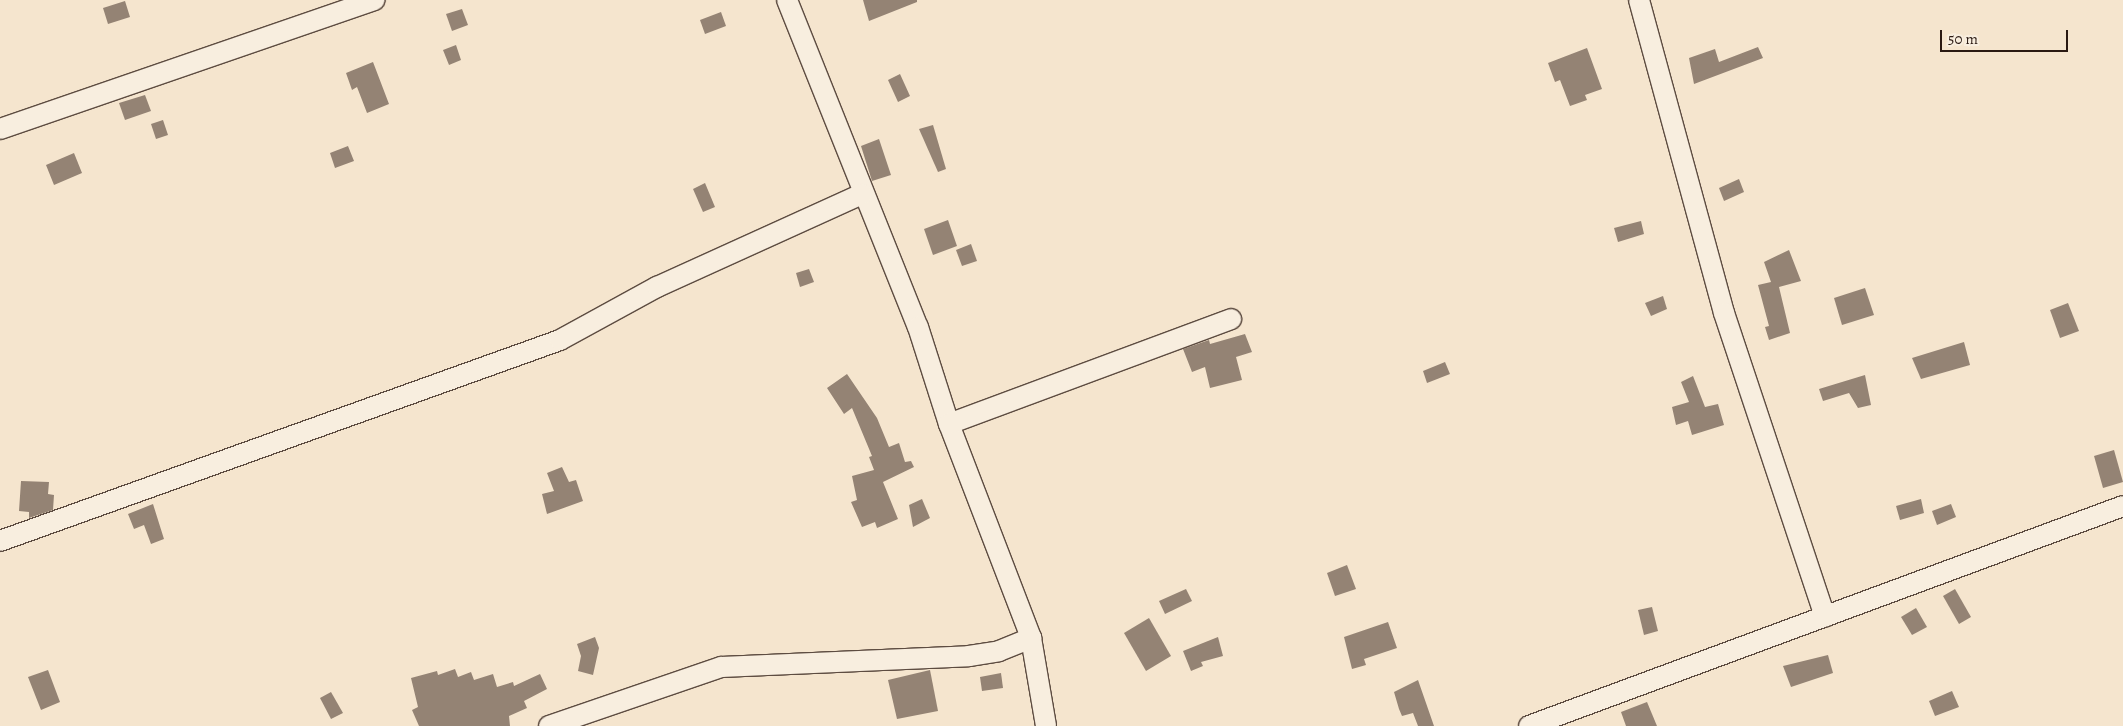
<!DOCTYPE html>
<style>
body{margin:0}
#map{position:relative;width:2123px;height:726px;overflow:hidden;background:#f5e5ce;font-family:Alegreya,serif}
div>[style]{position:absolute}
.building>*{inset:0;background:#948374}
.roads{filter:drop-shadow(1px 0 #5d4c41) drop-shadow(-1px 0 #5d4c41) drop-shadow(0 1px #5d4c41) drop-shadow(0 -1px #5d4c41)}
.street>*{height:20px;margin:-10px;padding:0 10px;transform-origin:10px;border-radius:10px;background:#f8eedf}
span{translate:-50% -50%;white-space:nowrap;text-align:center;line-height:1.15;-webkit-text-stroke:4px #f8eedf;paint-order:stroke}
.scale{position:absolute;left:1940px;top:30px;width:128px;height:22px;box-sizing:border-box;border:2px solid #2a1912;border-top:0;padding-left:6px;font-size:15px;line-height:18px;white-space:nowrap;color:#2a1912;-webkit-text-stroke:4px #f8eedf;paint-order:stroke}
</style>
<div id="map">
<div class="building">
<i style="clip-path:polygon(863px 0,917px 0,917px 2px,869px 21px)"></i>
<i style="clip-path:polygon(125px 1px,130px 17px,108px 24px,103px 8px)"></i>
<i style="clip-path:polygon(462px 9px,468px 25px,452px 31px,446px 14px)"></i>
<i style="clip-path:polygon(721px 12px,726px 26px,705px 34px,700px 20px)"></i>
<i style="clip-path:polygon(456px 45px,461px 60px,449px 65px,443px 50px)"></i>
<i style="clip-path:polygon(1758px 47px,1763px 58px,1694px 84px,1689px 58px,1715px 49px,1719px 62px)"></i>
<i style="clip-path:polygon(1587px 48px,1602px 89px,1585px 95px,1587px 100px,1570px 106px,1560px 80px,1555px 82px,1548px 63px)"></i>
<i style="clip-path:polygon(373px 62px,389px 104px,367px 113px,357px 87px,352px 90px,346px 73px)"></i>
<i style="clip-path:polygon(900px 74px,910px 96px,898px 102px,888px 80px)"></i>
<i style="clip-path:polygon(145px 95px,151px 111px,125px 120px,119px 103px)"></i>
<i style="clip-path:polygon(163px 120px,168px 135px,156px 139px,151px 124px)"></i>
<i style="clip-path:polygon(933px 125px,946px 169px,938px 172px,919px 129px)"></i>
<i style="clip-path:polygon(879px 139px,891px 175px,872px 181px,861px 146px)"></i>
<i style="clip-path:polygon(348px 146px,354px 161px,335px 168px,330px 153px)"></i>
<i style="clip-path:polygon(74px 153px,82px 173px,54px 185px,46px 165px)"></i>
<i style="clip-path:polygon(1739px 179px,1744px 192px,1724px 201px,1719px 188px)"></i>
<i style="clip-path:polygon(705px 183px,715px 207px,703px 212px,693px 189px)"></i>
<i style="clip-path:polygon(948px 220px,957px 246px,933px 255px,924px 229px)"></i>
<i style="clip-path:polygon(1641px 221px,1644px 234px,1618px 242px,1614px 228px)"></i>
<i style="clip-path:polygon(971px 244px,977px 261px,962px 266px,956px 250px)"></i>
<i style="clip-path:polygon(1789px 250px,1801px 281px,1779px 287px,1790px 333px,1769px 340px,1765px 327px,1769px 326px,1758px 285px,1771px 282px,1764px 262px)"></i>
<i style="clip-path:polygon(809px 269px,814px 282px,800px 287px,796px 273px)"></i>
<i style="clip-path:polygon(1865px 288px,1874px 315px,1842px 325px,1834px 298px)"></i>
<i style="clip-path:polygon(1663px 296px,1667px 309px,1651px 316px,1645px 303px)"></i>
<i style="clip-path:polygon(2068px 303px,2079px 331px,2060px 338px,2050px 310px)"></i>
<i style="clip-path:polygon(1245px 334px,1252px 352px,1236px 357px,1242px 380px,1210px 388px,1205px 367px,1192px 372px,1183px 349px,1209px 340px,1210px 344px)"></i>
<i style="clip-path:polygon(1964px 342px,1970px 365px,1921px 379px,1912px 358px)"></i>
<i style="clip-path:polygon(1445px 362px,1450px 374px,1427px 383px,1423px 371px)"></i>
<i style="clip-path:polygon(847px 374px,877px 418px,889px 447px,899px 443px,905px 462px,911px 461px,914px 467px,883px 482px,898px 519px,877px 528px,875px 522px,862px 527px,851px 502px,857px 500px,852px 476px,874px 470px,869px 457px,872px 456px,852px 408px,844px 414px,827px 388px)"></i>
<i style="clip-path:polygon(1865px 375px,1871px 405px,1858px 408px,1849px 393px,1823px 401px,1819px 389px)"></i>
<i style="clip-path:polygon(1693px 376px,1705px 407px,1718px 404px,1724px 425px,1692px 435px,1688px 421px,1676px 425px,1672px 407px,1689px 402px,1681px 382px)"></i>
<i style="clip-path:polygon(2114px 450px,2123px 482px,2103px 488px,2094px 456px)"></i>
<i style="clip-path:polygon(562px 467px,569px 482px,576px 480px,583px 501px,547px 514px,542px 494px,554px 491px,547px 473px)"></i>
<i style="clip-path:polygon(21px 481px,49px 482px,48px 494px,54px 495px,53px 510px,29px 518px,29px 512px,19px 511px)"></i>
<i style="clip-path:polygon(922px 499px,930px 518px,913px 527px,909px 505px)"></i>
<i style="clip-path:polygon(1921px 499px,1924px 513px,1900px 520px,1896px 506px)"></i>
<i style="clip-path:polygon(153px 504px,164px 539px,151px 544px,144px 525px,134px 529px,128px 514px)"></i>
<i style="clip-path:polygon(1951px 504px,1956px 517px,1937px 525px,1932px 511px)"></i>
<i style="clip-path:polygon(1347px 565px,1356px 589px,1335px 596px,1327px 573px)"></i>
<i style="clip-path:polygon(1186px 589px,1192px 601px,1165px 614px,1159px 601px)"></i>
<i style="clip-path:polygon(1955px 589px,1971px 617px,1959px 624px,1943px 596px)"></i>
<i style="clip-path:polygon(1652px 607px,1658px 631px,1644px 635px,1638px 610px)"></i>
<i style="clip-path:polygon(1916px 608px,1927px 627px,1912px 635px,1901px 617px)"></i>
<i style="clip-path:polygon(1149px 618px,1171px 656px,1146px 671px,1124px 633px)"></i>
<i style="clip-path:polygon(1388px 622px,1397px 648px,1364px 659px,1366px 665px,1352px 669px,1344px 637px)"></i>
<i style="clip-path:polygon(595px 637px,599px 648px,593px 675px,578px 671px,581px 656px,577px 644px)"></i>
<i style="clip-path:polygon(1218px 637px,1223px 656px,1201px 662px,1203px 666px,1191px 671px,1183px 651px)"></i>
<i style="clip-path:polygon(1828px 655px,1833px 673px,1791px 687px,1783px 666px)"></i>
<i style="clip-path:polygon(455px 669px,458px 677px,471px 672px,474px 680px,493px 674px,497px 687px,513px 682px,514px 686px,540px 674px,547px 689px,524px 701px,527px 708px,509px 716px,510px 726px,419px 726px,412px 710px,418px 707px,411px 678px,437px 671px,438px 675px)"></i>
<i style="clip-path:polygon(48px 670px,60px 702px,41px 710px,28px 677px)"></i>
<i style="clip-path:polygon(930px 670px,938px 711px,897px 719px,888px 680px)"></i>
<i style="clip-path:polygon(1001px 673px,1003px 688px,982px 691px,980px 677px)"></i>
<i style="clip-path:polygon(1418px 680px,1434px 726px,1418px 726px,1413px 713px,1402px 716px,1399px 709px,1394px 692px)"></i>
<i style="clip-path:polygon(1952px 691px,1959px 707px,1935px 716px,1929px 701px)"></i>
<i style="clip-path:polygon(331px 692px,343px 713px,331px 719px,320px 698px)"></i>
<i style="clip-path:polygon(1647px 702px,1657px 726px,1626px 726px,1621px 712px)"></i>
</div>
<div class="roads">
<div class="street">
<i style="left:787px;top:0;width:352px;rotate:68.2deg"></i>
<i style="left:918px;top:327px;width:102px;rotate:72.3deg"></i>
<i style="left:949px;top:424px;width:229px;rotate:69deg"></i>
<i style="left:1031px;top:638px;width:89px;rotate:80.3deg"></i>
<i style="left:1639px;top:0;width:324px;rotate:74.8deg"></i>
<i style="left:1724px;top:313px;width:320px;rotate:71.6deg"></i>
<i style="left:0;top:129px;width:396px;rotate:-19deg"></i>
<i style="left:949px;top:424px;width:301px;rotate:-20.4deg"></i>
<i style="left:0;top:541px;width:595px;rotate:-19.74deg"></i>
<i style="left:560px;top:340px;width:111px;rotate:-28.7deg"></i>
<i style="left:657px;top:287px;width:225px;rotate:-24.4deg"></i>
<i style="left:549px;top:726px;width:182px;rotate:-18.9deg"></i>
<i style="left:721px;top:667px;width:248px;rotate:-2.5deg"></i>
<i style="left:969px;top:656px;width:30px;rotate:-9deg"></i>
<i style="left:999px;top:651px;width:35px;rotate:-22deg"></i>
<i style="left:1529px;top:726px;width:633px;rotate:-20.32deg"></i>
</div>
</div>
<div class="scale">50 m</div>
</div>
